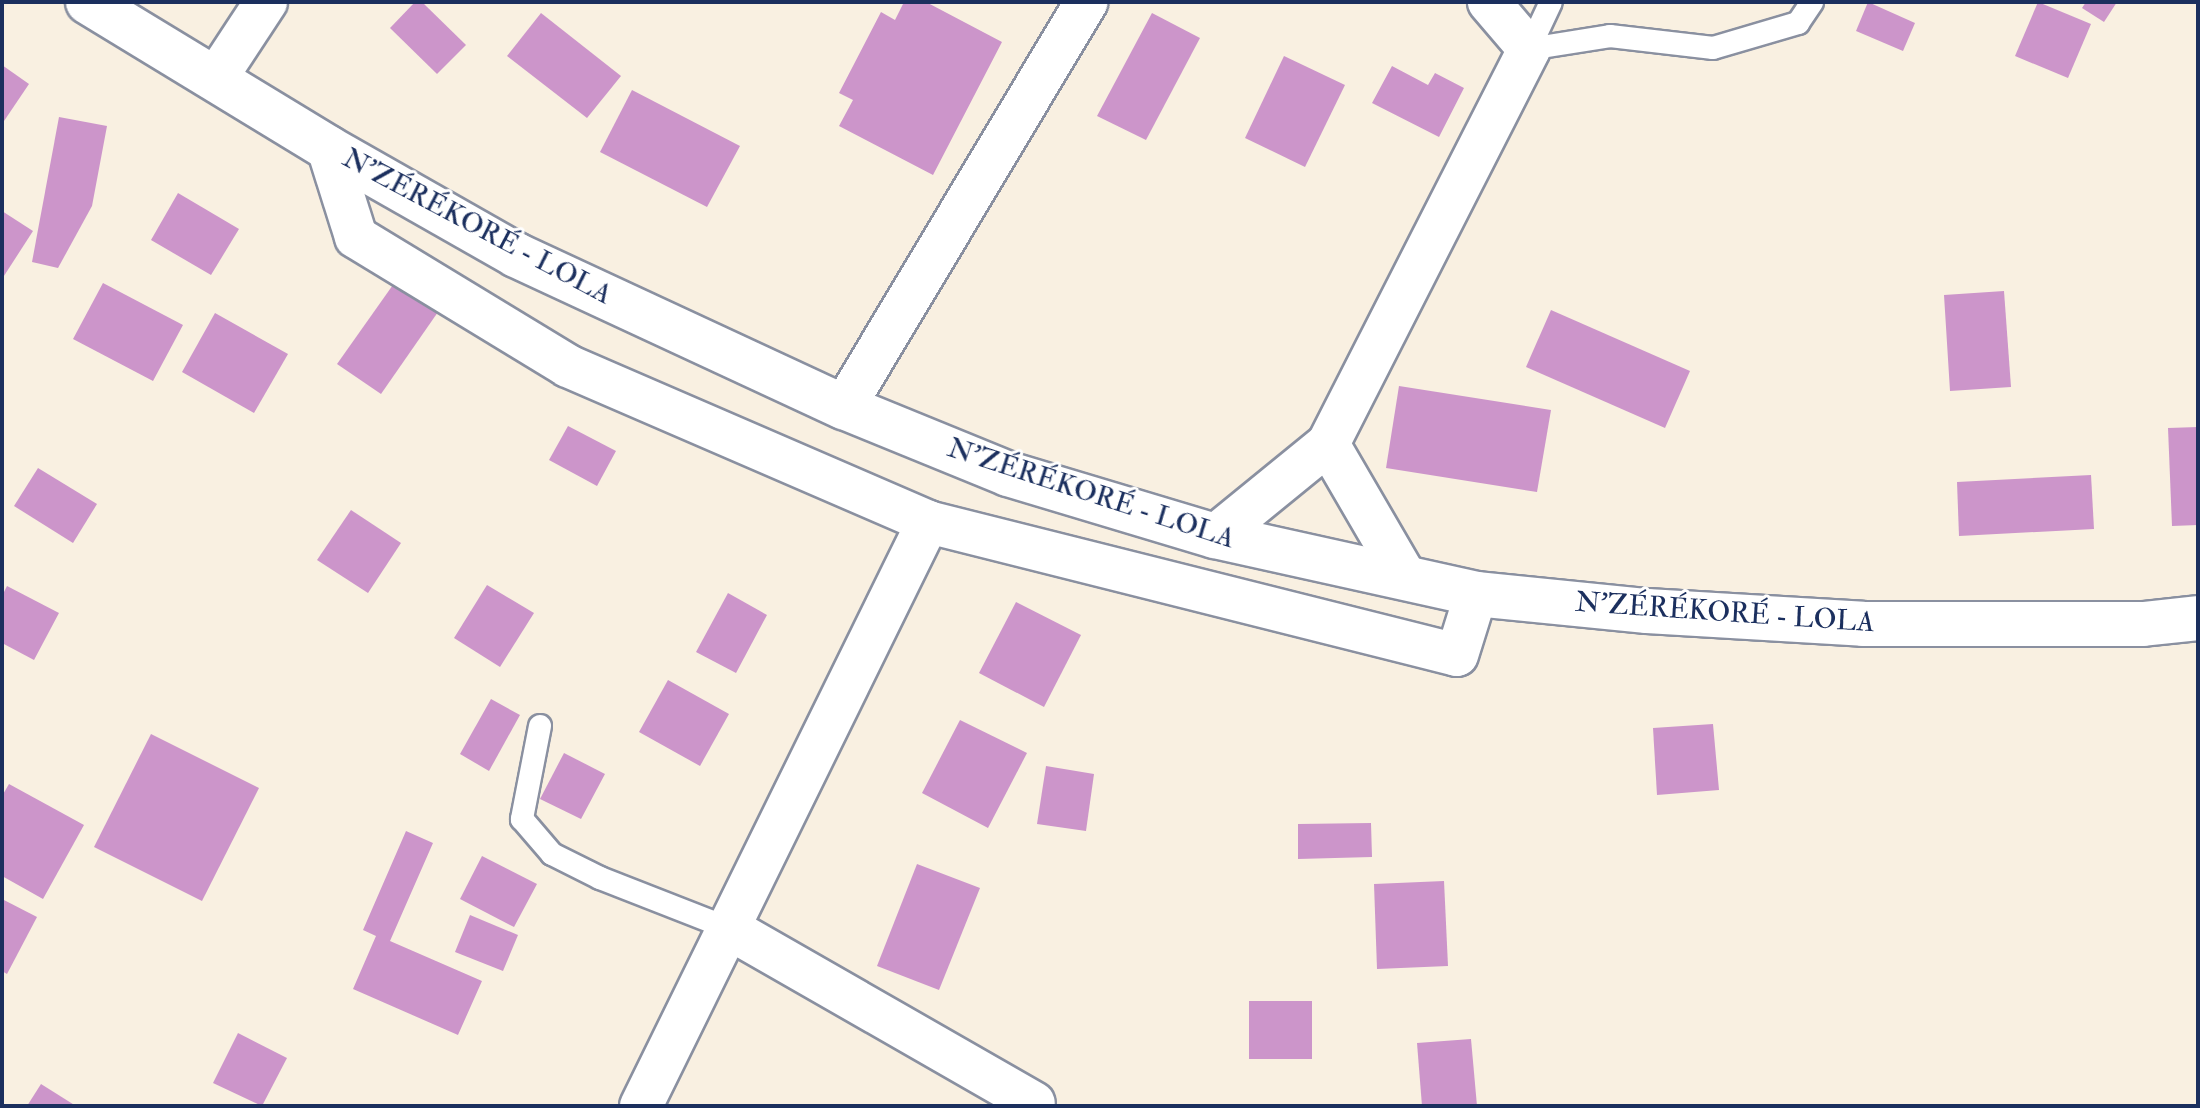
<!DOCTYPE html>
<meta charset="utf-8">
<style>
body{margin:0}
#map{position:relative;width:2200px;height:1108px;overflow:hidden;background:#f9f0e1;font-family:"IM FELL Double Pica",serif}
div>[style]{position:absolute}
.building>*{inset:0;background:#cc95ca}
.roads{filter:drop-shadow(2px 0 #8a90a0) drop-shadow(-2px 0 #8a90a0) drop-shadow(0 2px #8a90a0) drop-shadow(0 -2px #8a90a0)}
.service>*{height:22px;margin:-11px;padding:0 11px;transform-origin:11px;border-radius:11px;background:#fff}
.minor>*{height:42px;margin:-21px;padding:0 21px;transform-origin:21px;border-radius:21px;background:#fff}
.trunk>*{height:44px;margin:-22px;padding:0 22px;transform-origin:22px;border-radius:22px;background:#fff}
span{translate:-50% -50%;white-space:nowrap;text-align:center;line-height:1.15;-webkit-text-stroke:6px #fff;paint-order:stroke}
.street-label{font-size:28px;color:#1b2f5e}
.frame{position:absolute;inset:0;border:4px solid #1b2f5e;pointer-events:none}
</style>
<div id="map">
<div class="building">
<i style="clip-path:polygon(415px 2px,422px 2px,466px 45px,437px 74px,390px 28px)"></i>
<i style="clip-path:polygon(904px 2px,926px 2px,1002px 42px,933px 175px,839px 126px,853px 100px,839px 93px,881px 12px,895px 20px)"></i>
<i style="clip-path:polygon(1868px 2px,1915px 23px,1903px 51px,1856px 31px)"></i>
<i style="clip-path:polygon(2038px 2px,2091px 24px,2068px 78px,2015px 56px)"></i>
<i style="clip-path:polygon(2086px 2px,2117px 2px,2104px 22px,2082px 8px)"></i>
<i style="clip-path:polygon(541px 13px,621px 76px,587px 118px,507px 56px)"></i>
<i style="clip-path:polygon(1152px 13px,1200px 38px,1146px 140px,1097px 116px)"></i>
<i style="clip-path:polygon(1284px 56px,1345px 85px,1305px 167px,1245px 138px)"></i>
<i style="clip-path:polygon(2px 65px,29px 84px,2px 124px)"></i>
<i style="clip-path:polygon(1392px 66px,1428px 85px,1435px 73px,1464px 88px,1439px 137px,1372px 103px)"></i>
<i style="clip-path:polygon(632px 90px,740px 146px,707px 207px,600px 152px)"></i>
<i style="clip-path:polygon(59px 117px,107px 126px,92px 206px,58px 268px,32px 262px)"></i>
<i style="clip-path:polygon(178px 193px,239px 229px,211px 275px,151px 240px)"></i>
<i style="clip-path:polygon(2px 211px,33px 231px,2px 279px)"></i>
<i style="clip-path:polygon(395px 282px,438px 312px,381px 394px,337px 364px)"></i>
<i style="clip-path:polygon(103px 283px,183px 325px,153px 381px,73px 339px)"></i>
<i style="clip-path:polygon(2004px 291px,2011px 387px,1950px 391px,1944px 295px)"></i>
<i style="clip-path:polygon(1551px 310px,1690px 371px,1665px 428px,1526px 367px)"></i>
<i style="clip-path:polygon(215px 313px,288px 354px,254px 413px,182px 372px)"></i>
<i style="clip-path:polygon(1399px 386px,1551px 410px,1537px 492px,1386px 468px)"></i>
<i style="clip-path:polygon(568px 426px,616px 451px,597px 486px,549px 460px)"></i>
<i style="clip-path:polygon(2198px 427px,2198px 525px,2172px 526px,2168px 428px)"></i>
<i style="clip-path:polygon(38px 468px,97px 504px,73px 543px,14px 506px)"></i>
<i style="clip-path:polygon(2091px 475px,2094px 529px,1959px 536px,1957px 482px)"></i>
<i style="clip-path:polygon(351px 510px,401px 543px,368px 593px,317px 560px)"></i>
<i style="clip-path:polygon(487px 585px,534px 613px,500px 667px,454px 638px)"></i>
<i style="clip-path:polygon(7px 586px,59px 613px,34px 660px,2px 643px,2px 596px)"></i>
<i style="clip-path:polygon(728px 593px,767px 615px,736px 673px,696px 652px)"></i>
<i style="clip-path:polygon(1016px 602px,1081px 635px,1044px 707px,979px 673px)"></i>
<i style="clip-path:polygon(668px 680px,729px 714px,700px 766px,639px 732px)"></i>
<i style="clip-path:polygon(491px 699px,520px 715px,489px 771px,460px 754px)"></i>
<i style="clip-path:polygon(960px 720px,1027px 753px,988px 828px,922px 793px)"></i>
<i style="clip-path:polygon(1713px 724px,1719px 790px,1657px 795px,1653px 728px)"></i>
<i style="clip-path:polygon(151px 734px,259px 788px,202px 901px,94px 847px)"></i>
<i style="clip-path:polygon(564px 753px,605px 774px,581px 819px,540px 799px)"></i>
<i style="clip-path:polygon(1046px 766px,1094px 774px,1086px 831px,1037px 824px)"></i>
<i style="clip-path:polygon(9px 784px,84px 825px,43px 899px,2px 876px,2px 796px)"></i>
<i style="clip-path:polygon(1371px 823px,1372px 857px,1298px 859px,1298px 824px)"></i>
<i style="clip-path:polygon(406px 831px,433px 843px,390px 941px,482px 981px,458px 1035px,353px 989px,376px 936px,363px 930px)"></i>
<i style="clip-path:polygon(482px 856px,537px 884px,514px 927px,460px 899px)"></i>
<i style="clip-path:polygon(917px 864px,980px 888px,939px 990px,877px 966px)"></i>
<i style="clip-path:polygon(1444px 881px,1448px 966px,1377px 969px,1374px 884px)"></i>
<i style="clip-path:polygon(2px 899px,37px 917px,7px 974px,2px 971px)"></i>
<i style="clip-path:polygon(470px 915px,518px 935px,503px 971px,455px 952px)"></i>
<i style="clip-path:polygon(1249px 1001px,1312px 1001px,1312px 1059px,1249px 1059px)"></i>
<i style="clip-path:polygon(238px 1033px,287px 1058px,262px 1106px,213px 1083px)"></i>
<i style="clip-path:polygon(1471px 1039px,1477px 1106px,1422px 1106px,1417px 1043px)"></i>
<i style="clip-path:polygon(41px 1084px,76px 1106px,27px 1106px)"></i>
</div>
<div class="roads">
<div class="service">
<i style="left:1551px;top:2px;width:52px;rotate:115.1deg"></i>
<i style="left:1529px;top:49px;width:82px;rotate:-9.1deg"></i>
<i style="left:1610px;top:36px;width:104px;rotate:6.6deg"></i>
<i style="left:1713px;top:48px;width:89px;rotate:-16.4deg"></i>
<i style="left:1798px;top:23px;width:25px;rotate:-56deg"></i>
<i style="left:540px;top:726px;width:95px;rotate:101deg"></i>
<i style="left:522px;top:819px;width:46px;rotate:49.4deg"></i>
<i style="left:552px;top:854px;width:54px;rotate:26.6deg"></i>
<i style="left:600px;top:878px;width:140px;rotate:21.4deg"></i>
</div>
<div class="minor">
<i style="left:216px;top:78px;width:91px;rotate:-56.7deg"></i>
<i style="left:328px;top:148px;width:93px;rotate:72.5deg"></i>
<i style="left:356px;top:237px;width:248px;rotate:31.3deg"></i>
<i style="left:568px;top:366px;width:392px;rotate:23.4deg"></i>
<i style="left:928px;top:522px;width:545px;rotate:14.11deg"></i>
<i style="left:1457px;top:655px;width:64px;rotate:-72.7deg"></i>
<i style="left:844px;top:407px;width:472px;rotate:-59.1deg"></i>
<i style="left:1328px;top:444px;width:155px;rotate:59.8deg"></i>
<i style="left:1215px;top:536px;width:146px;rotate:-39.2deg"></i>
<i style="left:1328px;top:444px;width:443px;rotate:-63deg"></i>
<i style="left:1529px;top:49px;width:62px;rotate:-130.4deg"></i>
<i style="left:730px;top:929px;width:350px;rotate:29.8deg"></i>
<i style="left:641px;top:1106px;width:651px;rotate:-63.83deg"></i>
</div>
<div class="trunk">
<i style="left:88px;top:2px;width:281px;rotate:31.3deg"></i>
<i style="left:328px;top:148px;width:216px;rotate:29.6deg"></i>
<i style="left:516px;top:255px;width:362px;rotate:24.9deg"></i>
<i style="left:844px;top:407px;width:177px;rotate:22.2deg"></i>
<i style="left:1008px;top:474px;width:216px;rotate:16.7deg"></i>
<i style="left:1215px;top:536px;width:267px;rotate:12.5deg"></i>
<i style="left:1476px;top:594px;width:172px;rotate:5.7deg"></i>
<i style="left:1647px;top:611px;width:216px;rotate:3.4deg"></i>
<i style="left:1863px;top:624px;width:280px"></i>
<i style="left:2143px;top:624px;width:55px;rotate:-6.2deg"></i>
</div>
</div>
<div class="street-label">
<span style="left:477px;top:227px;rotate:28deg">N'ZÉRÉKORÉ - LOLA</span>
<span style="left:1091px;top:494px;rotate:18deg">N'ZÉRÉKORÉ - LOLA</span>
<span style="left:1725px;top:613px;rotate:4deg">N'ZÉRÉKORÉ - LOLA</span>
</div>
<div class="frame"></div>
</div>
